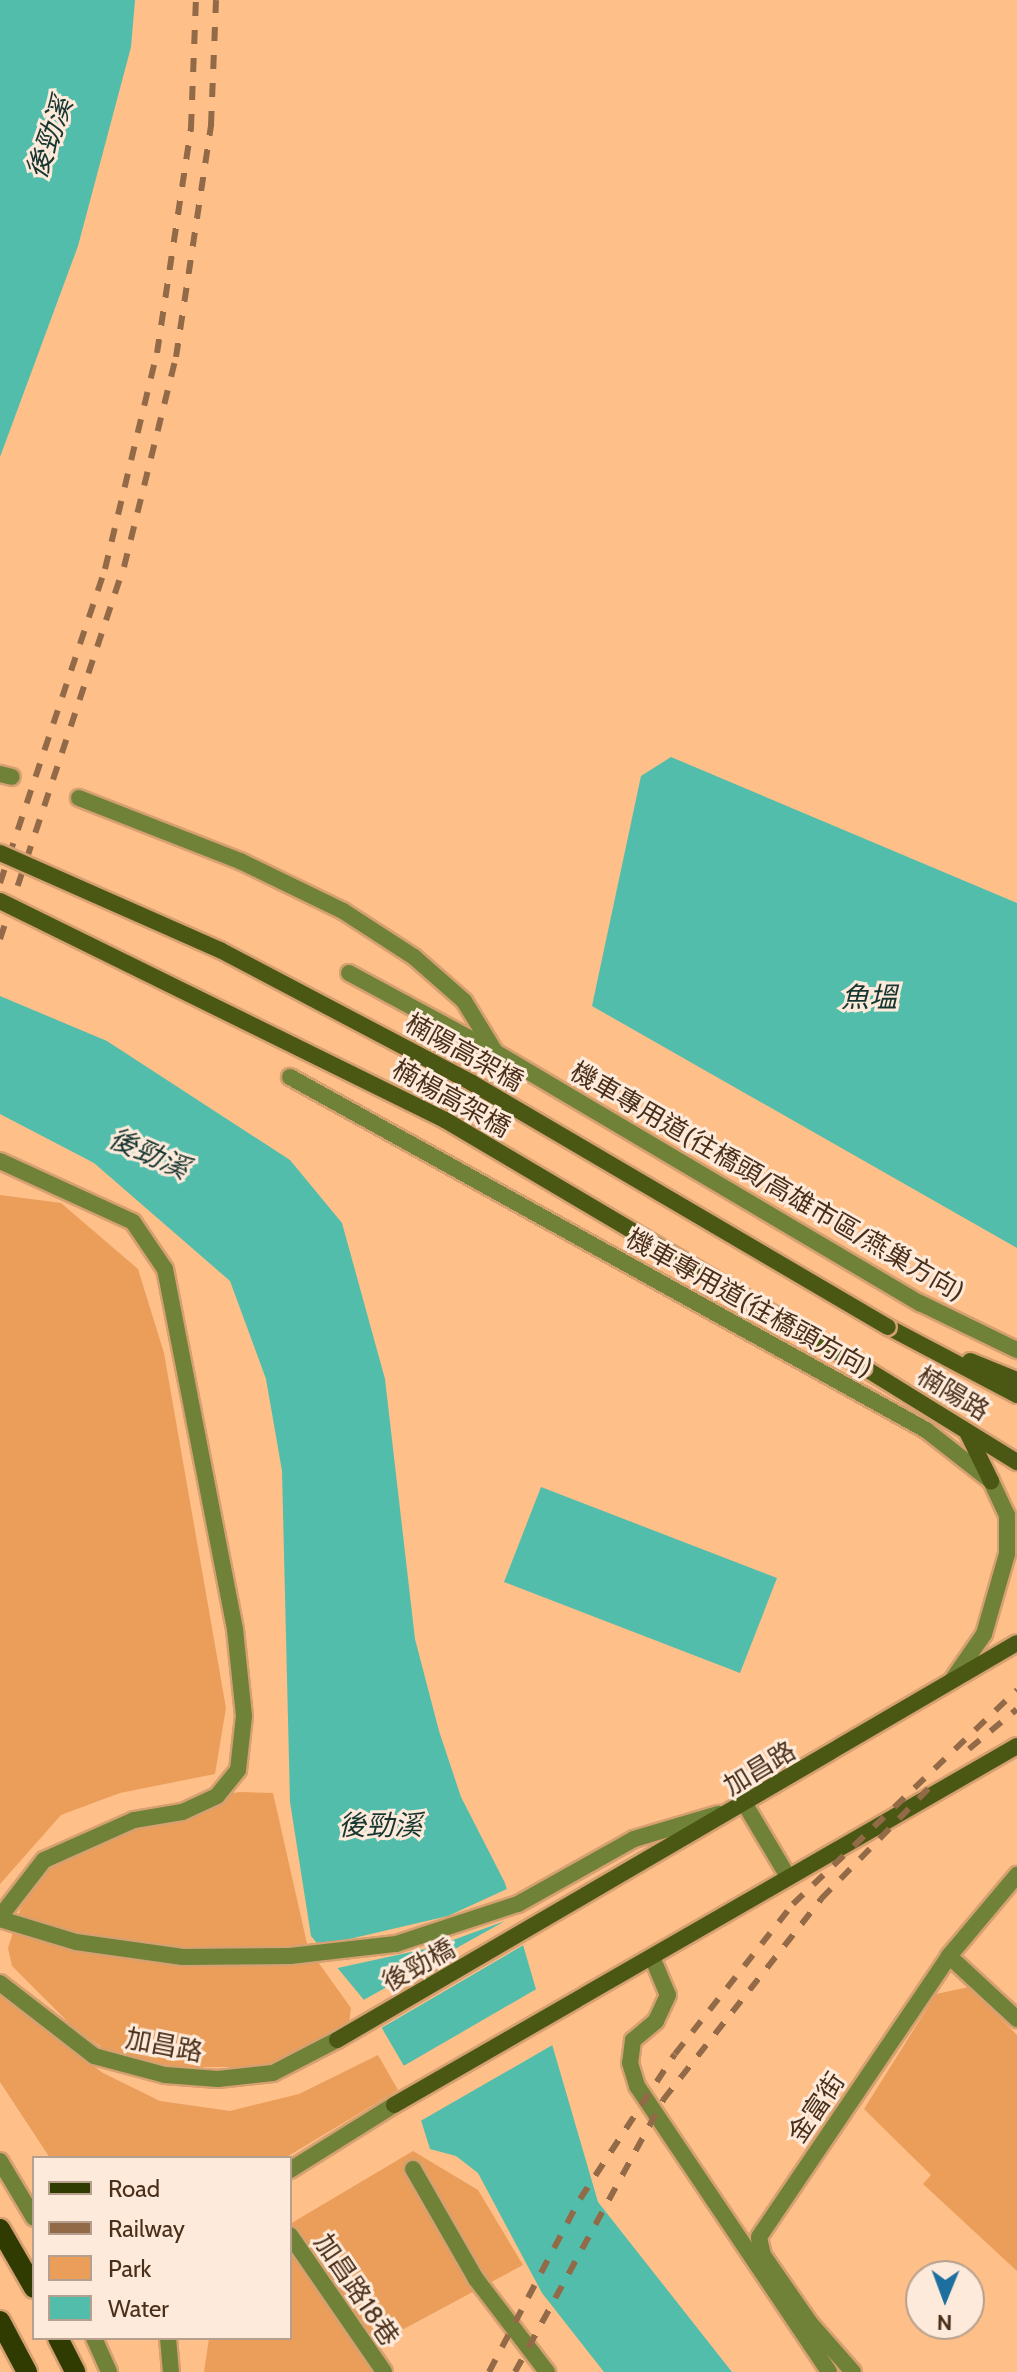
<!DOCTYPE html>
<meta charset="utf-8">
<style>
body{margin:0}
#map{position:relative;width:1017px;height:2372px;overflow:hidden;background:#febf89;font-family:Cabin,"Noto Sans TC",sans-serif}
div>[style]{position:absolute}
.green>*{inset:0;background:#ea9e5a}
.water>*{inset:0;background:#53bdac}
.pier>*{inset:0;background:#febf89}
.roads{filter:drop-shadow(2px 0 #d6a071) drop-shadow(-2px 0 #d6a071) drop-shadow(0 2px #d6a071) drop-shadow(0 -2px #d6a071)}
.lane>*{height:16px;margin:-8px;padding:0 8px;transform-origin:8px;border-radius:8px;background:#708237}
.street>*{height:16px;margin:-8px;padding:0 8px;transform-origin:8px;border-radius:8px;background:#708237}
.secondary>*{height:16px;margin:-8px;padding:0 8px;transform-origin:8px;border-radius:8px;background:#4a5813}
.primary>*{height:20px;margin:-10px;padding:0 10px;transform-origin:10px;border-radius:10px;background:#303b02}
.rail>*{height:6px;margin-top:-3px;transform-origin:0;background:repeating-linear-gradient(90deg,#936a47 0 14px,transparent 0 28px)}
.bridges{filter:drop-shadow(2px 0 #d6a071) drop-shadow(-2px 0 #d6a071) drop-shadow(0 2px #d6a071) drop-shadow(0 -2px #d6a071)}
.secondary-bridge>*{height:16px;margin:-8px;padding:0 8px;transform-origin:8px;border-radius:8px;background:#4a5813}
span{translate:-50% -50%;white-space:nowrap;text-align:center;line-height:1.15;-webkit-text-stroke:6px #feeada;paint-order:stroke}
.street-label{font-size:26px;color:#4a301a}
.water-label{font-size:28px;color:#163631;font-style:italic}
.legend{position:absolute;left:32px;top:2156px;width:260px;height:184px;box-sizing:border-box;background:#feeada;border:2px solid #b6a08d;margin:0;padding:10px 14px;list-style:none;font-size:24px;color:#4a301a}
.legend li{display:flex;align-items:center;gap:16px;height:40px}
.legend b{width:40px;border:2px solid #b6a08d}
.north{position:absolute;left:905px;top:2260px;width:80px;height:80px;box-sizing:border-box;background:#feeada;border:2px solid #b6a08d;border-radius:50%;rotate:181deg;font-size:22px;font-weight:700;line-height:32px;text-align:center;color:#4a301a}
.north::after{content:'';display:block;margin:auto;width:28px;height:36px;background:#1d6fa0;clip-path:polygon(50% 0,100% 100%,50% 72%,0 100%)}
</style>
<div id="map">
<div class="green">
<i style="clip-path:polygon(0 1195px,61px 1203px,138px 1269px,164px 1353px,226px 1708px,215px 1774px,120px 1793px,61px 1815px,0 1884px)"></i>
<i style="clip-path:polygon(239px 1792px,273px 1793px,308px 1948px,351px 2008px,349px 2024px,264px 2067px,168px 2067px,109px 2052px,74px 2028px,12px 1966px,8px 1948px,21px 1907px,55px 1862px,95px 1828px,148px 1809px)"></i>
<i style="clip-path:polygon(969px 1987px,1017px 2035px,1017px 2271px,923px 2184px,931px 2175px,864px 2109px,936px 1994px)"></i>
<i style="clip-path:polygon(0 1996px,103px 2073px,160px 2101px,230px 2111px,299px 2094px,378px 2055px,398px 2090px,285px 2158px,50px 2158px,0 2082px)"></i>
<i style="clip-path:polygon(413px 2151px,478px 2190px,523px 2265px,359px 2353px,375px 2372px,204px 2372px,209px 2338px,290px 2338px,290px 2224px)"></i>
</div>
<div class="water">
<i style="clip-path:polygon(0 0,135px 0,131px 47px,78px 246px,0 457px)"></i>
<i style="clip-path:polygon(671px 757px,1017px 903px,1017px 1248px,592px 1006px,641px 776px)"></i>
<i style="clip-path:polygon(0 996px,107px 1041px,290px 1160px,342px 1223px,385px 1379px,415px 1639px,439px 1731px,461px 1797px,505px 1883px,598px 2202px,732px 2372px,604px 2372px,542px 2293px,478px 2173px,456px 2156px,430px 2149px,404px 2066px,369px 2006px,311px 1936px,290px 1802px,282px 1471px,266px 1379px,230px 1281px,94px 1163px,0 1114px)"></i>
<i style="clip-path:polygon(541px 1487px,777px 1578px,740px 1673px,504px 1582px)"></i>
</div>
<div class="pier">
<i style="clip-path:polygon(509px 1888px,527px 1943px,378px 2030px,360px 2002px,505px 1921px,434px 1947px,333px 1969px,315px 1947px,448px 1916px)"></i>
<i style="clip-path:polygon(540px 1987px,556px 2043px,417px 2123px,400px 2068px)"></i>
</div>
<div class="roads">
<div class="lane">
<i style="left:0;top:774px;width:12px;rotate:14deg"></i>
<i style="left:79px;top:798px;width:173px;rotate:21.4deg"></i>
<i style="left:240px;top:861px;width:114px;rotate:25.9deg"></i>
<i style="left:343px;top:911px;width:85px;rotate:32.9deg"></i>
<i style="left:414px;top:957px;width:67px;rotate:41.3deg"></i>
<i style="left:464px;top:1001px;width:57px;rotate:58.5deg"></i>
<i style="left:349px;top:973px;width:166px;rotate:28.4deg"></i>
<i style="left:495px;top:1052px;width:494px;rotate:30.6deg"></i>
<i style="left:920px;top:1303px;width:108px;rotate:25.9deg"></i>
<i style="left:290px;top:1077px;width:727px;rotate:29.03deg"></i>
<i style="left:926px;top:1430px;width:83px;rotate:38.1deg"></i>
<i style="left:991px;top:1481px;width:38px;rotate:65deg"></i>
<i style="left:1007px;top:1515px;width:39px;rotate:90deg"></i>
<i style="left:1007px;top:1554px;width:83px;rotate:106deg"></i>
<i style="left:984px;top:1634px;width:55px;rotate:124.6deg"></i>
<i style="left:0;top:1161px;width:146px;rotate:24.6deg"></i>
<i style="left:133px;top:1222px;width:57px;rotate:55.8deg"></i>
<i style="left:165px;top:1269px;width:367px;rotate:79deg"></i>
<i style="left:235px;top:1629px;width:87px;rotate:84.1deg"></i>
<i style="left:244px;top:1716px;width:54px;rotate:96.3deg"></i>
<i style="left:238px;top:1770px;width:33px;rotate:129deg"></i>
<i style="left:217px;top:1796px;width:38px;rotate:155deg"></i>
<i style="left:182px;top:1812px;width:49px;rotate:170.5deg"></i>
<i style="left:134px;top:1820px;width:98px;rotate:156deg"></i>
<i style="left:44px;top:1860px;width:72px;rotate:127.7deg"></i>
<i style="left:0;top:1919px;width:79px;rotate:16.8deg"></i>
<i style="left:76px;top:1942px;width:108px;rotate:8deg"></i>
<i style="left:183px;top:1957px;width:107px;rotate:-0.5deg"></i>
<i style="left:290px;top:1956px;width:107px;rotate:-6.5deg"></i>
<i style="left:396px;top:1944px;width:128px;rotate:-18.2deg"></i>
<i style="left:518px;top:1904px;width:133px;rotate:-29.3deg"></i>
<i style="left:634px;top:1839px;width:88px;rotate:-16.6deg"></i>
<i style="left:949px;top:1956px;width:93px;rotate:42.8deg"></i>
<i style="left:652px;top:1957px;width:41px;rotate:67.2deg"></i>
<i style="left:668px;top:1995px;width:29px;rotate:115deg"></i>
<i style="left:656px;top:2021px;width:30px;rotate:140deg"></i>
<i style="left:633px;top:2040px;width:23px;rotate:97deg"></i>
<i style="left:630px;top:2063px;width:24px;rotate:73deg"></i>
<i style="left:637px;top:2086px;width:344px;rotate:56.1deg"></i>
<i style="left:0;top:2161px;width:66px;rotate:59.2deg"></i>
<i style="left:94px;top:2338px;width:37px;rotate:66deg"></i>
</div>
<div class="street">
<i style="left:746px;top:1806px;width:80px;rotate:59.3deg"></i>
<i style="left:0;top:1983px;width:119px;rotate:37.8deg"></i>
<i style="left:94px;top:2056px;width:73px;rotate:15deg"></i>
<i style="left:165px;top:2075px;width:53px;rotate:4.3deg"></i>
<i style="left:218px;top:2079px;width:55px;rotate:-6.2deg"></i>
<i style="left:273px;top:2073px;width:72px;rotate:-27.3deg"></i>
<i style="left:413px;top:2169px;width:127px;rotate:60.2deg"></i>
<i style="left:476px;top:2279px;width:117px;rotate:52.6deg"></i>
<i style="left:290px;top:2170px;width:123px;rotate:-32deg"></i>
<i style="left:290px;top:2235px;width:166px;rotate:55.5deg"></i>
<i style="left:168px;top:2338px;width:34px;rotate:85deg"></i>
<i style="left:853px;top:2372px;width:65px;rotate:-131.3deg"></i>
<i style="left:810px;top:2323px;width:83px;rotate:-124.7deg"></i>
<i style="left:763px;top:2255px;width:18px;rotate:-103deg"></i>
<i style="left:759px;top:2237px;width:339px;rotate:-55.9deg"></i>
<i style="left:949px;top:1956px;width:106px;rotate:-50deg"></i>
</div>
<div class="secondary">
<i style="left:888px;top:1327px;width:146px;rotate:27.8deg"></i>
<i style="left:970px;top:1361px;width:51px;rotate:22deg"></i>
<i style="left:863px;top:1367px;width:181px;rotate:31.7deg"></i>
<i style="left:967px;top:1432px;width:55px;rotate:63.9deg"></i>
<i style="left:337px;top:2040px;width:787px;rotate:-30.28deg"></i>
<i style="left:394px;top:2105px;width:719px;rotate:-29.95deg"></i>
</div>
<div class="primary">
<i style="left:0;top:2229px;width:68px;rotate:60deg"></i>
<i style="left:0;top:2321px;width:58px;rotate:62.1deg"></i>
<i style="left:58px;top:2338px;width:38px;rotate:63deg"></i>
</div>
</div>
<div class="rail">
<i style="left:0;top:883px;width:331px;rotate:-71.5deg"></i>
<i style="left:105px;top:569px;width:222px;rotate:-76.5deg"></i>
<i style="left:157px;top:353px;width:228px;rotate:-81.4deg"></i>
<i style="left:191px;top:128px;width:128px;rotate:-87.8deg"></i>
<i style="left:0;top:939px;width:392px;rotate:-71.6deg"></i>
<i style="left:124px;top:567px;width:216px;rotate:-76.1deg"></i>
<i style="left:176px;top:357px;width:235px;rotate:-81.4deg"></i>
<i style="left:211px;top:125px;width:125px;rotate:-87.7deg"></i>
<i style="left:969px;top:1749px;width:62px;rotate:-39.8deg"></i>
<i style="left:489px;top:2372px;width:195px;rotate:-62.3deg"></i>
<i style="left:580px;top:2199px;width:173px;rotate:-56.8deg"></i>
<i style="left:675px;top:2054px;width:191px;rotate:-51.8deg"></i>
<i style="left:793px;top:1904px;width:310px;rotate:-43.7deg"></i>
<i style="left:515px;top:2372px;width:310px;rotate:-61.4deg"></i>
<i style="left:663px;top:2100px;width:256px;rotate:-51.8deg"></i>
<i style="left:821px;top:1899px;width:155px;rotate:-45.8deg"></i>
</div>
<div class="bridges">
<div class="secondary-bridge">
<i style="left:0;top:853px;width:240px;rotate:23.8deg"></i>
<i style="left:220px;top:950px;width:285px;rotate:27.8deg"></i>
<i style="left:472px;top:1083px;width:482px;rotate:30.4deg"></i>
<i style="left:0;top:901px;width:496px;rotate:26.2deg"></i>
<i style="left:445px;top:1120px;width:486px;rotate:30.6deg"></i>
</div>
</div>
<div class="street-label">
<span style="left:464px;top:1053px;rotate:29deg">楠陽高架橋</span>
<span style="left:451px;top:1099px;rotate:29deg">楠楊高架橋</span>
<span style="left:767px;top:1182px;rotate:30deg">機車專用道(往橋頭/高雄市區/燕巢方向)</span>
<span style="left:749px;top:1304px;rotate:29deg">機車專用道(往橋頭方向)</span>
<span style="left:953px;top:1394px;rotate:31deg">楠陽路</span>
<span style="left:760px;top:1769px;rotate:-31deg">加昌路</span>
<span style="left:419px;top:1966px;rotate:-29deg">後勁橋</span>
<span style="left:164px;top:2046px;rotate:11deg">加昌路</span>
<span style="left:817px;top:2108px;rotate:-56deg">金富街</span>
<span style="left:356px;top:2290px;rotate:56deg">加昌路18巷</span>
</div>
<div class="water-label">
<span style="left:49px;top:138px;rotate:-70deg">後勁溪</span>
<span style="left:869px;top:997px">魚塭</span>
<span style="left:149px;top:1153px;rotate:24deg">後勁溪</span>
<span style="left:380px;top:1825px">後勁溪</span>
</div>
<ul class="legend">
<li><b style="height:10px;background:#303b02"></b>Road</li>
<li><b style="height:10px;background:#936a47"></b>Railway</li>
<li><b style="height:22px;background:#ea9e5a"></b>Park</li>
<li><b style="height:22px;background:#53bdac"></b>Water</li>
</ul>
<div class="north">N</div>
</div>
